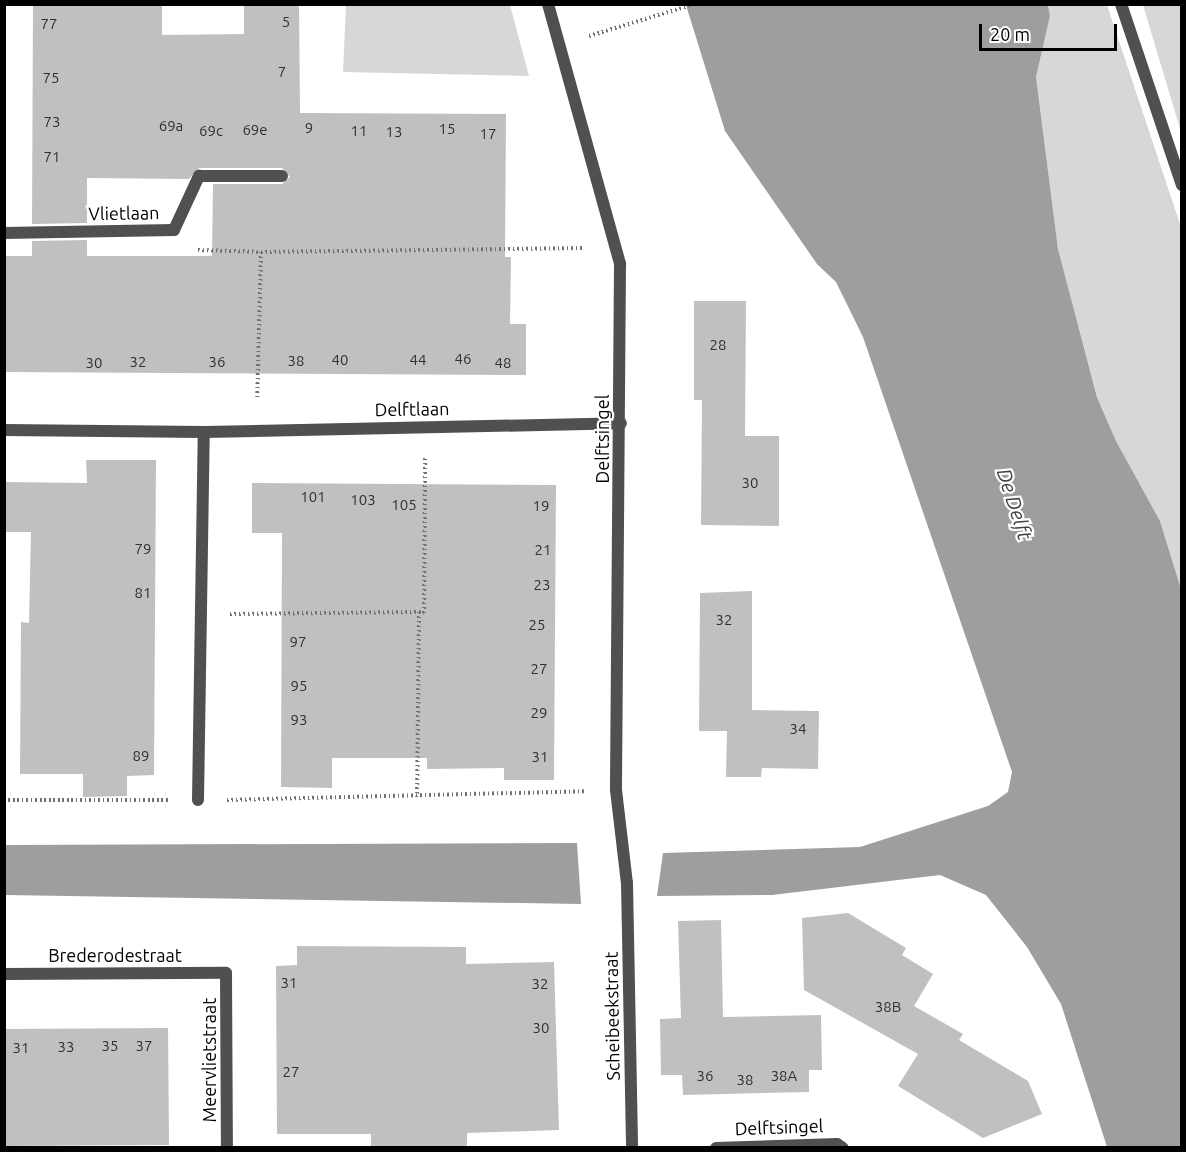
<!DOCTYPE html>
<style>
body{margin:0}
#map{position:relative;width:1186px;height:1152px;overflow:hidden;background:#fff;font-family:Ubuntu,sans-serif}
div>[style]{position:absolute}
.green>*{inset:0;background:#d7d7d7}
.water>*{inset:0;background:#9e9e9e}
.building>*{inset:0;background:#c0c0c0}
.path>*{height:4px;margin-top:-2px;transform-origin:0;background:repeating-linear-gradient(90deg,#727272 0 1.5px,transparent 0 4.5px)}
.street>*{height:12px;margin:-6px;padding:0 6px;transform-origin:6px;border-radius:6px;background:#505050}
span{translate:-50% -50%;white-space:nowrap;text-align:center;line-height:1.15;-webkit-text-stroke:4.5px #fff;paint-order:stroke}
.number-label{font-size:15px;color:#303030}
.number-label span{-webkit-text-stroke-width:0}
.street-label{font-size:18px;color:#000}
.water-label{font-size:20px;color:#3f3f3f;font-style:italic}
.frame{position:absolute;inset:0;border:6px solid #000;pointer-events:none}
.scale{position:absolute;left:979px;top:24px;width:138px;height:27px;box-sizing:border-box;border:3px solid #000;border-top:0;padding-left:8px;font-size:18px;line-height:21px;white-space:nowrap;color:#000;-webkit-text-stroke:4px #fff;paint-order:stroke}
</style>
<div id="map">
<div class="green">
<i style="clip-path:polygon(510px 5px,529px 76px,343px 72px,346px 5px)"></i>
<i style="clip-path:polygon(1048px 5px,1107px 5px,1181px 227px,1181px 589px,1160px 521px,1116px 441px,1097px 396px,1058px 249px,1036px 77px,1050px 16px)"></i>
<i style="clip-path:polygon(1143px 5px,1181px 5px,1181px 132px)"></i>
</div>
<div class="water">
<i style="clip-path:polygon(686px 5px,1048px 5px,1050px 16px,1036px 77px,1058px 249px,1097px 397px,1116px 441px,1160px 521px,1181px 589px,1181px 1147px,1107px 1147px,1061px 1004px,1027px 947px,986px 895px,940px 875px,772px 895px,657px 896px,663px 853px,860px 847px,988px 806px,1008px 792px,1012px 772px,863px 337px,836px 282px,817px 264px,725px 131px)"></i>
<i style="clip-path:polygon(577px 843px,581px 904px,5px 895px,5px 845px)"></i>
</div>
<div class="building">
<i style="clip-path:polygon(33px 4px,162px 4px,162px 35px,244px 34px,244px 4px,299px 4px,300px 113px,506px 114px,505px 257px,511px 257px,510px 324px,526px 324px,526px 375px,4px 372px,4px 256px,32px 256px,32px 241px,87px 240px,87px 256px,212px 256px,213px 184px,282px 184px,290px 177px,282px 168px,199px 168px,189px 179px,87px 178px,87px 223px,32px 224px)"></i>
<i style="clip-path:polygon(694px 301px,746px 301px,745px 436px,779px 436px,779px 526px,701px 525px,702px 400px,694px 400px)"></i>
<i style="clip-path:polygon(86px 460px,156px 460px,154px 775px,127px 776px,127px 796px,83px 797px,83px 774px,20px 774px,21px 622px,29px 623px,31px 532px,4px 532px,4px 482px,87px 483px)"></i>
<i style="clip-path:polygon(252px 483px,556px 485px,554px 780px,504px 780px,504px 768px,427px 769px,427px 758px,332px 758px,332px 788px,281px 787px,282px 533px,252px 533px)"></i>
<i style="clip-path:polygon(752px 591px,752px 710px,819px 711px,818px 769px,762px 768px,761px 777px,726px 777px,727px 731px,699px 731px,700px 593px)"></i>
<i style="clip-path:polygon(848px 913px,906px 948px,902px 955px,933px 974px,914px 1006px,963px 1034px,959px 1040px,1028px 1081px,1042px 1114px,983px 1138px,898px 1086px,918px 1054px,804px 990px,802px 918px)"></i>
<i style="clip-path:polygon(721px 920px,723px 1017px,821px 1015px,822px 1070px,809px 1070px,809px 1092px,683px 1095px,682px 1075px,661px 1075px,660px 1019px,681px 1018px,678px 921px)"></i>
<i style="clip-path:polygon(297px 946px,466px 947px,466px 964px,554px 962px,559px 1130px,467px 1133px,467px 1148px,371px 1148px,371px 1134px,277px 1134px,276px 966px,297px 965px)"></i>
<i style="clip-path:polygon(168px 1028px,169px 1145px,4px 1146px,4px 1029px)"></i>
</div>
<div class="path">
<i style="left:589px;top:36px;width:111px;rotate:-16.8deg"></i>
<i style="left:198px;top:250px;width:63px;rotate:1.8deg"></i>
<i style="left:261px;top:252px;width:148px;rotate:91.5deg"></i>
<i style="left:261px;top:252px;width:324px;rotate:-0.7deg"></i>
<i style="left:419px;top:612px;width:5px;rotate:11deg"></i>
<i style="left:424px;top:613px;width:157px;rotate:-89.6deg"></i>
<i style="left:230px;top:614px;width:189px;rotate:-0.6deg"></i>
<i style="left:419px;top:612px;width:185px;rotate:90.6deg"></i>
<i style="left:4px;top:800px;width:164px"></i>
<i style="left:227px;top:800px;width:358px;rotate:-1.4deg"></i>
</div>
<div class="street">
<i style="left:548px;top:4px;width:270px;rotate:74.5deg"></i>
<i style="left:620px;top:264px;width:526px;rotate:90.44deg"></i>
<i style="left:616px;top:790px;width:94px;rotate:83.3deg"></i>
<i style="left:627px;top:883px;width:265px;rotate:88.9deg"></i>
<i style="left:1121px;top:4px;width:191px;rotate:71.4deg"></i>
<i style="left:4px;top:233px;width:170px;rotate:-1deg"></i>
<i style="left:174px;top:230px;width:60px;rotate:-65.2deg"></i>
<i style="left:199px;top:176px;width:83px"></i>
<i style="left:4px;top:430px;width:200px;rotate:0.6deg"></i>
<i style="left:204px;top:432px;width:417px;rotate:-1.2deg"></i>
<i style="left:198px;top:800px;width:368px;rotate:-89.1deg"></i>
<i style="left:4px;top:974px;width:222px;rotate:-0.3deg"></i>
<i style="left:226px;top:973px;width:175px;rotate:89.7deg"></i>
<i style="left:716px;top:1148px;width:121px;rotate:-1.9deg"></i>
<i style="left:837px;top:1144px;width:7px;rotate:34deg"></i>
</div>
<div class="number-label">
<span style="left:286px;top:22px">5</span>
<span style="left:49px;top:24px">77</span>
<span style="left:282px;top:72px">7</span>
<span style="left:51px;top:78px">75</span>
<span style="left:52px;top:122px">73</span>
<span style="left:171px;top:126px">69a</span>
<span style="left:309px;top:128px">9</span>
<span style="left:447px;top:129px">15</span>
<span style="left:255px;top:130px">69e</span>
<span style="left:211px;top:131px">69c</span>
<span style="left:359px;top:131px">11</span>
<span style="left:394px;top:132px">13</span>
<span style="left:488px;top:134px">17</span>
<span style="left:52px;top:157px">71</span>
<span style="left:718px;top:345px">28</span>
<span style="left:463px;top:359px">46</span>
<span style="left:340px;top:360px">40</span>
<span style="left:418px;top:360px">44</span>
<span style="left:296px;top:361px">38</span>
<span style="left:138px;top:362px">32</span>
<span style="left:217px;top:362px">36</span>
<span style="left:94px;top:363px">30</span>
<span style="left:503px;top:363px">48</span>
<span style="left:750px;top:483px">30</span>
<span style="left:313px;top:497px">101</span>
<span style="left:363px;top:500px">103</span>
<span style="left:404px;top:505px">105</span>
<span style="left:541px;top:506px">19</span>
<span style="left:143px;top:549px">79</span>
<span style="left:543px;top:550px">21</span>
<span style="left:542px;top:585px">23</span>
<span style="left:143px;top:593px">81</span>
<span style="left:724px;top:620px">32</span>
<span style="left:537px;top:625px">25</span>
<span style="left:298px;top:642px">97</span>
<span style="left:539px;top:669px">27</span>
<span style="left:299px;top:686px">95</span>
<span style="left:539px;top:713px">29</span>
<span style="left:299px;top:720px">93</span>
<span style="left:798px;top:729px">34</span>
<span style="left:141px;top:756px">89</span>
<span style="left:540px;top:757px">31</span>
<span style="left:289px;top:983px">31</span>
<span style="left:540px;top:984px">32</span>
<span style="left:888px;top:1007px">38B</span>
<span style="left:541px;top:1028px">30</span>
<span style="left:110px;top:1046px">35</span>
<span style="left:144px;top:1046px">37</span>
<span style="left:66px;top:1047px">33</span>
<span style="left:21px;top:1048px">31</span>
<span style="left:291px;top:1072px">27</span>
<span style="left:705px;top:1076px">36</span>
<span style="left:784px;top:1076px">38A</span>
<span style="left:745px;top:1080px">38</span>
</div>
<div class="street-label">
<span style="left:124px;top:213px;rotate:-1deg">Vlietlaan</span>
<span style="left:412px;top:409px;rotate:-1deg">Delftlaan</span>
<span style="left:602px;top:439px;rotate:-90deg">Delftsingel</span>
<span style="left:115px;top:955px">Brederodestraat</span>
<span style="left:612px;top:1016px;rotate:-91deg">Scheibeekstraat</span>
<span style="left:209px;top:1060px;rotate:-90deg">Meervlietstraat</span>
<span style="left:779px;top:1127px;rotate:-2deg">Delftsingel</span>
</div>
<div class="water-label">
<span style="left:1015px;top:504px;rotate:72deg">De Delft</span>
</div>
<div class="frame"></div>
<div class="scale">20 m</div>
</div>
